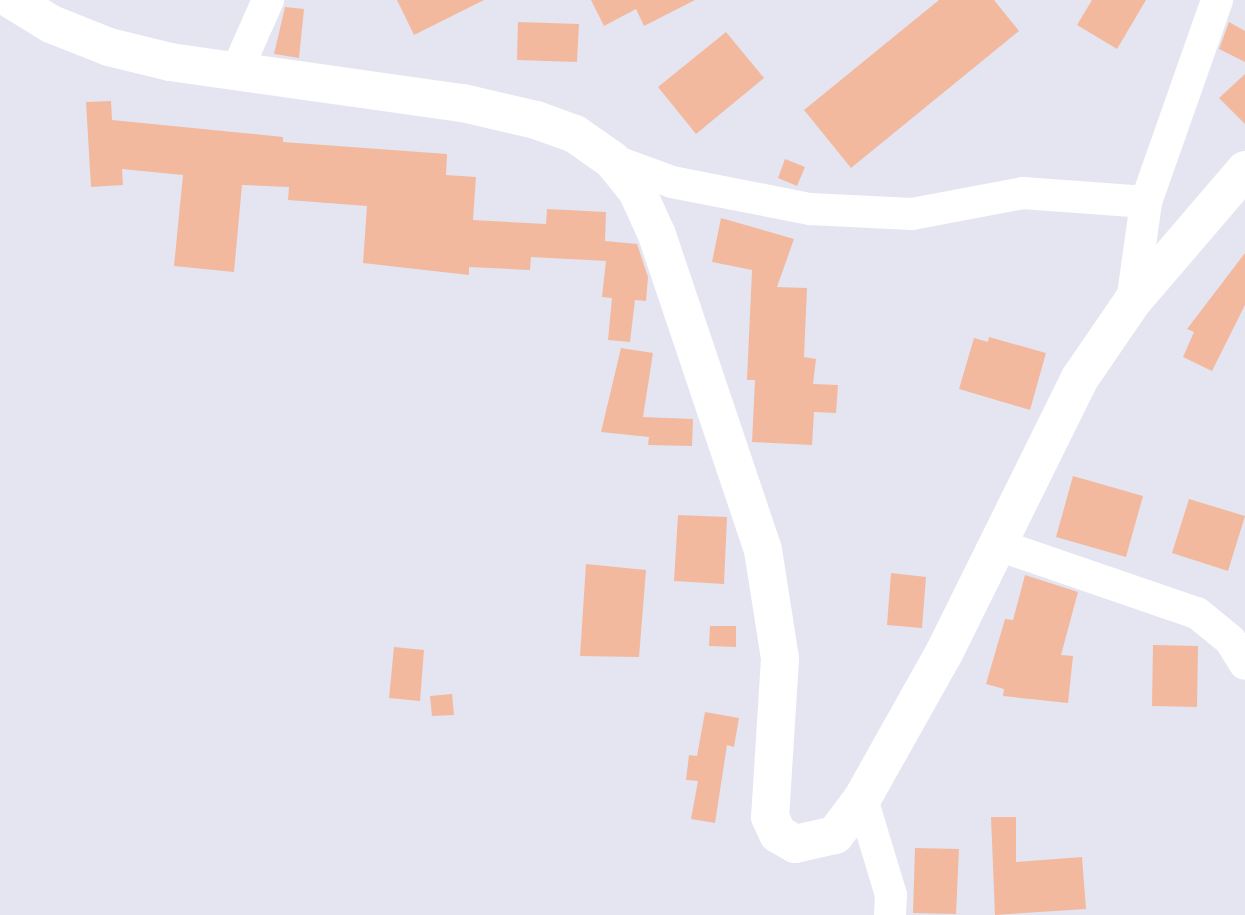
<!DOCTYPE html>
<style>
body{margin:0}
#map{position:relative;width:1245px;height:915px;overflow:hidden;background:#e4e5f1;font-family:"DM Sans",sans-serif}
div>[style]{position:absolute}
.building>*{inset:0;background:#f3b99f}
.minor>*{height:32px;margin:-16px;padding:0 16px;transform-origin:16px;border-radius:16px;background:#fff}
.major>*{height:38px;margin:-19px;padding:0 19px;transform-origin:19px;border-radius:19px;background:#fff}
span{translate:-50% -50%;white-space:nowrap;text-align:center;line-height:1.15;-webkit-text-stroke:5px #fff;paint-order:stroke}
</style>
<div id="map">
<div class="building">
<i style="clip-path:polygon(397px 0,484px 0,414px 35px)"></i>
<i style="clip-path:polygon(591px 0,695px 0,644px 26px,636px 9px,604px 26px)"></i>
<i style="clip-path:polygon(939px 0,994px 0,1019px 31px,851px 168px,804px 110px)"></i>
<i style="clip-path:polygon(1092px 0,1146px 0,1117px 49px,1077px 25px)"></i>
<i style="clip-path:polygon(285px 7px,304px 9px,299px 58px,274px 54px)"></i>
<i style="clip-path:polygon(518px 22px,579px 24px,577px 62px,517px 60px)"></i>
<i style="clip-path:polygon(1229px 22px,1245px 31px,1245px 62px,1219px 49px)"></i>
<i style="clip-path:polygon(726px 32px,764px 78px,696px 134px,658px 87px)"></i>
<i style="clip-path:polygon(1245px 74px,1245px 124px,1219px 98px)"></i>
<i style="clip-path:polygon(111px 101px,112px 120px,283px 137px,283px 142px,447px 154px,446px 175px,476px 177px,473px 220px,546px 224px,547px 209px,606px 212px,605px 241px,637px 244px,648px 277px,646px 301px,635px 300px,630px 342px,608px 340px,612px 298px,602px 297px,606px 261px,531px 257px,530px 270px,469px 267px,469px 275px,363px 263px,367px 206px,288px 200px,289px 187px,242px 185px,234px 272px,174px 266px,183px 175px,122px 169px,123px 185px,91px 187px,86px 102px)"></i>
<i style="clip-path:polygon(785px 159px,805px 167px,797px 186px,778px 178px)"></i>
<i style="clip-path:polygon(721px 218px,794px 239px,777px 287px,807px 288px,804px 357px,816px 359px,813px 384px,838px 385px,836px 413px,814px 412px,812px 445px,752px 442px,755px 380px,747px 380px,752px 270px,712px 262px)"></i>
<i style="clip-path:polygon(1245px 253px,1245px 305px,1212px 371px,1183px 357px,1194px 332px,1187px 329px)"></i>
<i style="clip-path:polygon(989px 337px,1046px 353px,1030px 410px,959px 389px,974px 338px,988px 342px)"></i>
<i style="clip-path:polygon(621px 348px,653px 353px,643px 417px,693px 419px,692px 446px,648px 445px,649px 437px,601px 432px)"></i>
<i style="clip-path:polygon(1073px 476px,1143px 496px,1126px 557px,1056px 537px)"></i>
<i style="clip-path:polygon(1189px 499px,1245px 516px,1228px 571px,1172px 553px)"></i>
<i style="clip-path:polygon(678px 515px,727px 517px,724px 584px,674px 581px)"></i>
<i style="clip-path:polygon(586px 564px,646px 570px,639px 657px,580px 656px)"></i>
<i style="clip-path:polygon(891px 573px,926px 577px,922px 628px,887px 625px)"></i>
<i style="clip-path:polygon(1025px 575px,1078px 592px,1061px 655px,1073px 656px,1068px 703px,1003px 696px,1004px 689px,986px 684px,1005px 619px,1013px 620px)"></i>
<i style="clip-path:polygon(710px 626px,736px 626px,736px 647px,709px 646px)"></i>
<i style="clip-path:polygon(1153px 645px,1198px 646px,1197px 707px,1152px 706px)"></i>
<i style="clip-path:polygon(394px 647px,424px 650px,420px 701px,389px 698px)"></i>
<i style="clip-path:polygon(452px 694px,454px 715px,432px 716px,430px 696px)"></i>
<i style="clip-path:polygon(705px 712px,739px 718px,734px 747px,727px 745px,715px 823px,691px 819px,698px 781px,686px 780px,689px 755px,697px 756px)"></i>
<i style="clip-path:polygon(991px 817px,1016px 817px,1016px 862px,1082px 857px,1086px 909px,995px 915px)"></i>
<i style="clip-path:polygon(915px 848px,959px 849px,956px 914px,913px 913px)"></i>
</div>
<div class="minor">
<i style="left:237px;top:70px;width:77px;rotate:-66.1deg"></i>
<i style="left:612px;top:160px;width:64px;rotate:20.1deg"></i>
<i style="left:672px;top:182px;width:141px;rotate:11.1deg"></i>
<i style="left:810px;top:209px;width:102px;rotate:2.8deg"></i>
<i style="left:912px;top:214px;width:113px;rotate:-10.7deg"></i>
<i style="left:1023px;top:193px;width:123px;rotate:4.2deg"></i>
<i style="left:1132px;top:302px;width:101px;rotate:-82deg"></i>
<i style="left:1146px;top:202px;width:214px;rotate:-70.6deg"></i>
<i style="left:998px;top:545px;width:210px;rotate:18.9deg"></i>
<i style="left:1197px;top:613px;width:43px;rotate:39.3deg"></i>
<i style="left:1230px;top:640px;width:28px;rotate:58deg"></i>
<i style="left:862px;top:799px;width:100px;rotate:73.2deg"></i>
<i style="left:891px;top:895px;width:20px;rotate:93deg"></i>
</div>
<div class="major">
<i style="left:12px;top:0;width:46px;rotate:31.6deg"></i>
<i style="left:51px;top:24px;width:62px;rotate:21.6deg"></i>
<i style="left:109px;top:47px;width:63px;rotate:13.8deg"></i>
<i style="left:170px;top:62px;width:296px;rotate:8deg"></i>
<i style="left:463px;top:103px;width:75px;rotate:13.1deg"></i>
<i style="left:536px;top:120px;width:41px;rotate:19.7deg"></i>
<i style="left:575px;top:134px;width:45px;rotate:35.1deg"></i>
<i style="left:612px;top:160px;width:40px;rotate:51deg"></i>
<i style="left:637px;top:191px;width:48px;rotate:65.6deg"></i>
<i style="left:657px;top:235px;width:332px;rotate:71.4deg"></i>
<i style="left:763px;top:550px;width:110px;rotate:81.1deg"></i>
<i style="left:780px;top:659px;width:158px;rotate:93.6deg"></i>
<i style="left:770px;top:817px;width:19px;rotate:65deg"></i>
<i style="left:778px;top:834px;width:20px;rotate:30deg"></i>
<i style="left:795px;top:844px;width:41px;rotate:-12.7deg"></i>
<i style="left:835px;top:835px;width:45px;rotate:-53.1deg"></i>
<i style="left:862px;top:799px;width:167px;rotate:-60.7deg"></i>
<i style="left:944px;top:653px;width:307px;rotate:-63.7deg"></i>
<i style="left:1080px;top:378px;width:92px;rotate:-55.6deg"></i>
<i style="left:1132px;top:302px;width:174px;rotate:-49.4deg"></i>
</div>
</div>
